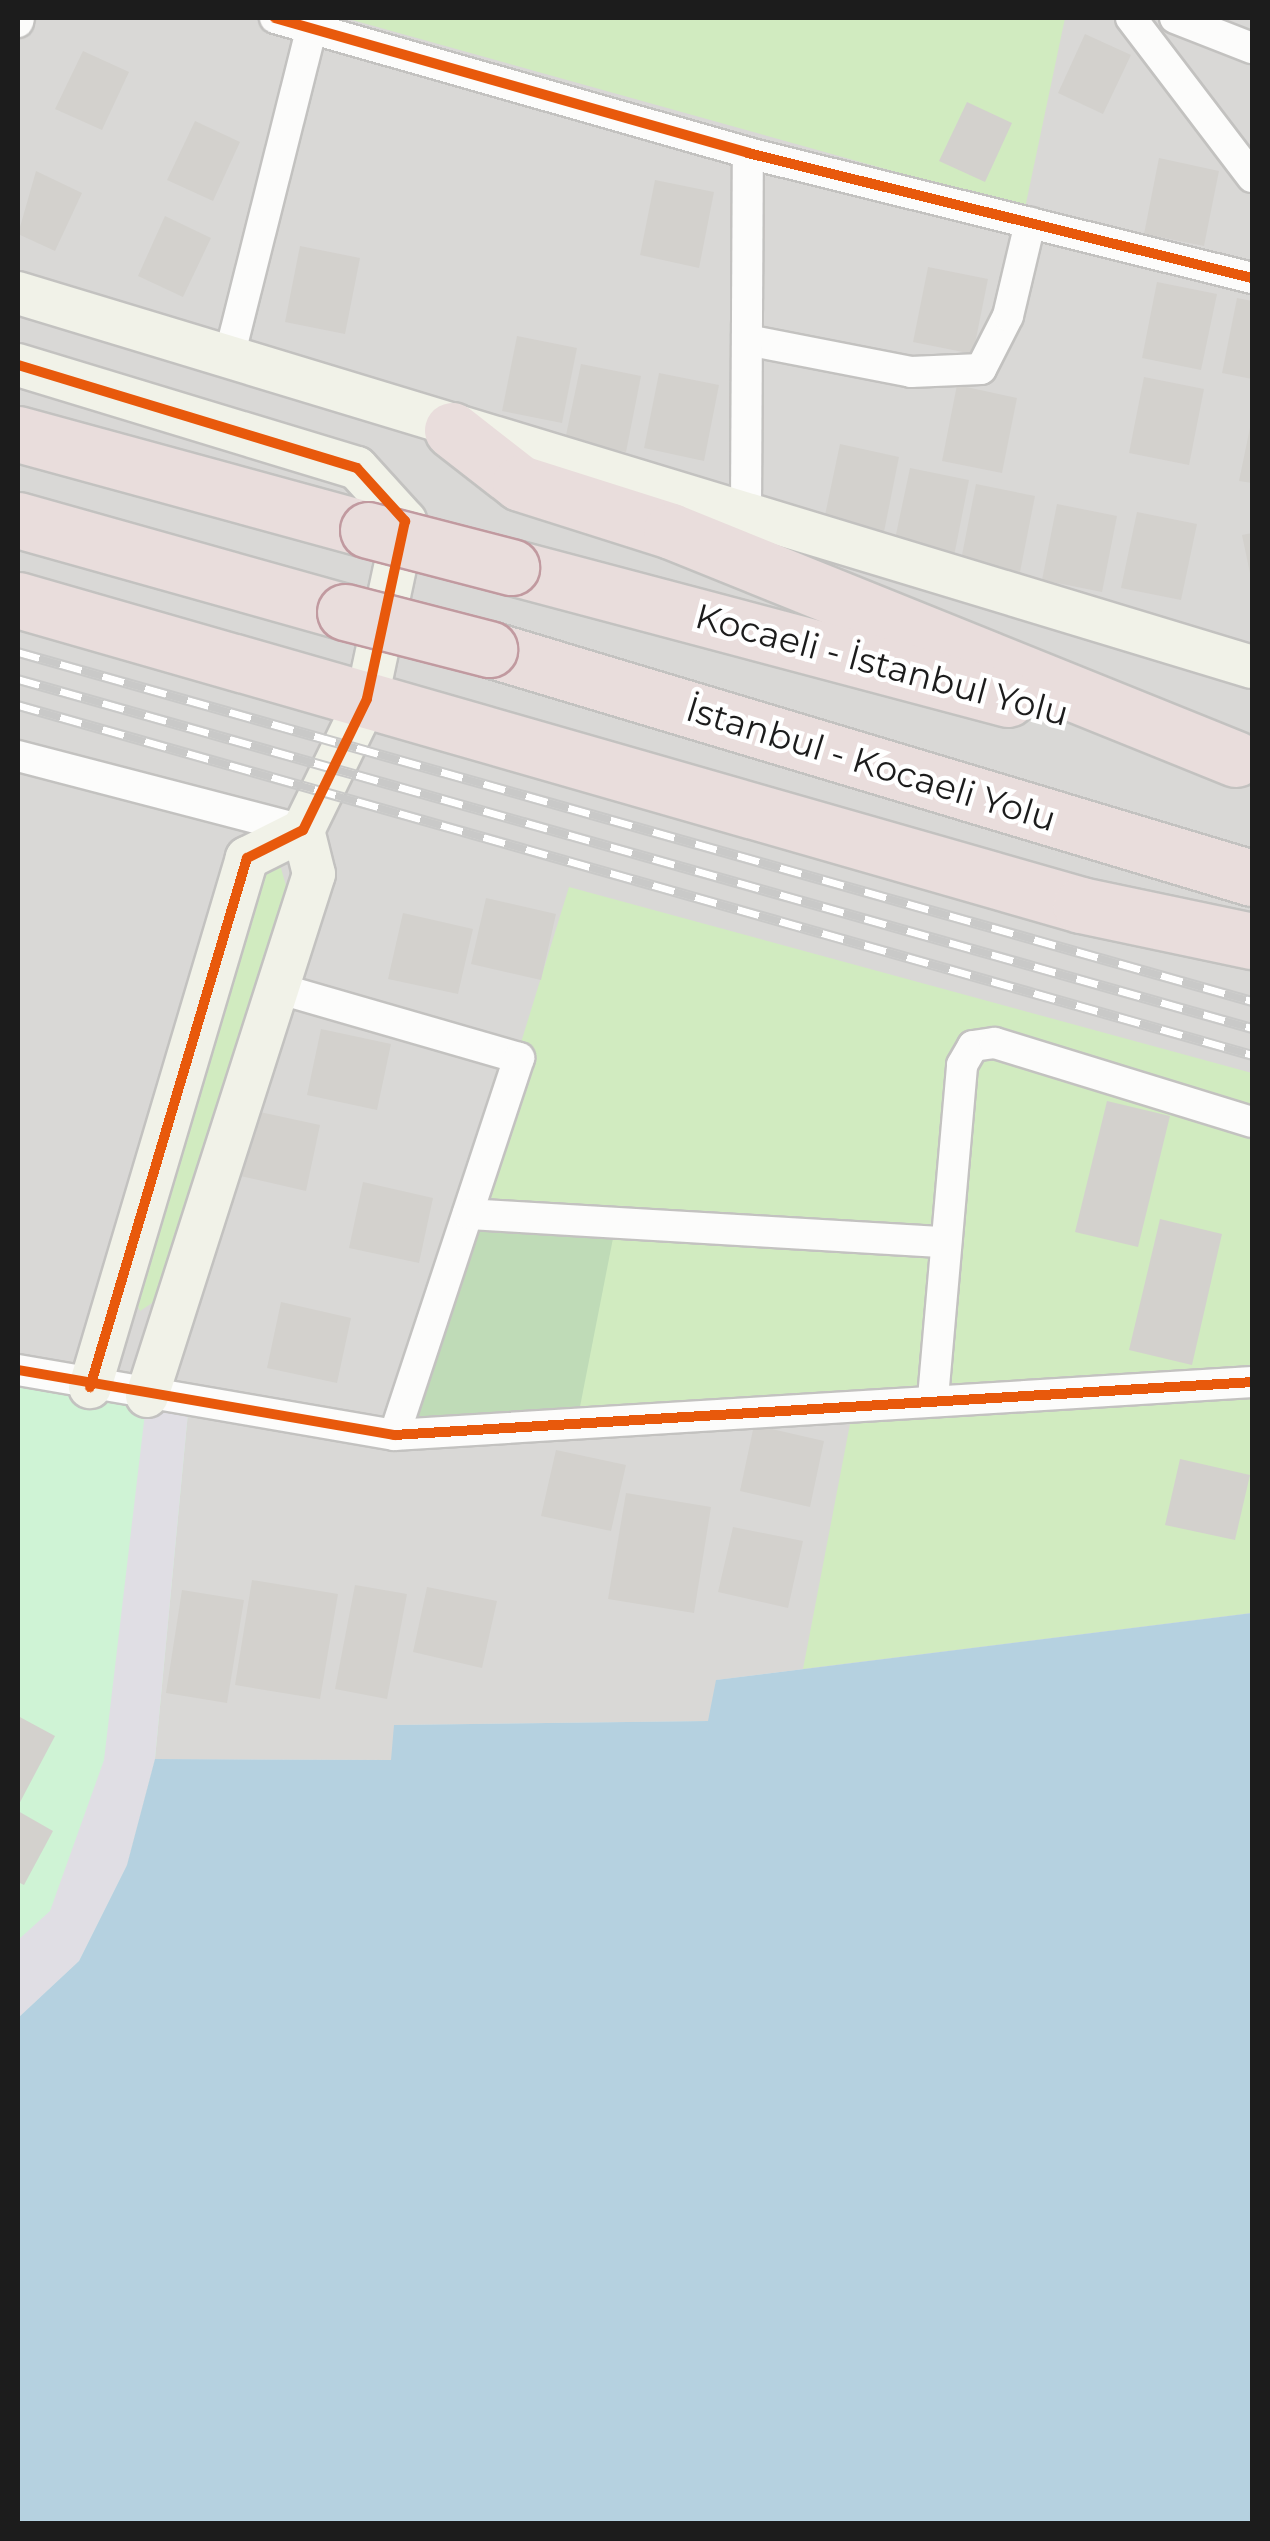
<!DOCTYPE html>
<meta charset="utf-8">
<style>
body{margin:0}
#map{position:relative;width:1270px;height:2541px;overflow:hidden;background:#eae9e4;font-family:Montserrat,sans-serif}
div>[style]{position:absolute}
.residential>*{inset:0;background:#d9d8d6}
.grass>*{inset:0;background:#d1ebc0}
.forest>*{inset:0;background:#bfdbb7}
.park>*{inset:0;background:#cff3d5}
.plaza>*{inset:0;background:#e0dee4}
.water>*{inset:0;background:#b5d1e0}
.building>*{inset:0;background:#d3d1cd}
.roads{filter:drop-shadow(2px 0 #c3c2c0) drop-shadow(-2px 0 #c3c2c0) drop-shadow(0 2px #c3c2c0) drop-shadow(0 -2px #c3c2c0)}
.street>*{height:30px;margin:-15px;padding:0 15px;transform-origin:15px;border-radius:15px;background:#fcfcfb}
.secondary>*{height:42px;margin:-21px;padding:0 21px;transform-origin:21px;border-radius:21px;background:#f1f2e8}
.highway>*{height:55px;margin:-27.5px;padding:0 27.5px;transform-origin:27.5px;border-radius:27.5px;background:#e9dddc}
.rail>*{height:11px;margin-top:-5.5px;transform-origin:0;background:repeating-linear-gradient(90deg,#fff 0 22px,#c9c9c8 0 44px);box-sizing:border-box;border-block:2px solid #c9c9c8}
.bridges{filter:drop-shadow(2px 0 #c19aa0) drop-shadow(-2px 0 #c19aa0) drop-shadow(0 2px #c19aa0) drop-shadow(0 -2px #c19aa0)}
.highway-bridge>*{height:55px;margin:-27.5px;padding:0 27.5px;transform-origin:27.5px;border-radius:27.5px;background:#e9dddc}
.cycleway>*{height:10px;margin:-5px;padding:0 5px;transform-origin:5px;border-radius:5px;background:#e8590c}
span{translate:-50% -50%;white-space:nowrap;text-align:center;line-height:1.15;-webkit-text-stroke:9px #fff;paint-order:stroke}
.street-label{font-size:35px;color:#1c1c1c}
.frame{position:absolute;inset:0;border:20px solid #1c1c1c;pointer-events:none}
</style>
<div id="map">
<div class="residential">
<i style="clip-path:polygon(18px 18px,1252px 18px,1252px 1613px,717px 1680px,709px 1721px,395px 1725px,392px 1760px,155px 1759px,127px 1865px,18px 2018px)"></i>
</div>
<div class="grass">
<i style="clip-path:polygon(345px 18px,1065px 18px,1025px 208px)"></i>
<i style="clip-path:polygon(280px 865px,287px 889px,161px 1297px,140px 1311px,131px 1290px,256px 881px)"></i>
<i style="clip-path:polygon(569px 887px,1252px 1073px,1252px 1613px,803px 1669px,854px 1403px,577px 1422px,468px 1214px)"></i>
</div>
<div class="forest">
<i style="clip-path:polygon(468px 1214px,616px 1223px,577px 1422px,394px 1435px)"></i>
</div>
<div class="park">
<i style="clip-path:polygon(18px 1370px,189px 1402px,155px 1759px,18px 2018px)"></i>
</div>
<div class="plaza">
<i style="clip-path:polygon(147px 1396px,189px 1402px,155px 1759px,127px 1865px,79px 1961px,18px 2018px,18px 1940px,50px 1911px,104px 1760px)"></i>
</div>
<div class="water">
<i style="clip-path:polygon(1252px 1613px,1252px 2523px,18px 2523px,18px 2018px,79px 1961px,127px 1865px,155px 1759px,391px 1760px,394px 1725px,708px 1721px,716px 1680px)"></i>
</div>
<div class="building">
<i style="clip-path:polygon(1085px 34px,1131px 55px,1103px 114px,1058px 93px)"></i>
<i style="clip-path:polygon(83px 51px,129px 72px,102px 130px,55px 109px)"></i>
<i style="clip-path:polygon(967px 102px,1012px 123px,985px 182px,939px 161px)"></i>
<i style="clip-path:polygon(195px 121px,240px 142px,213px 201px,167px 180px)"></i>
<i style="clip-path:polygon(1159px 158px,1219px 171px,1204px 246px,1144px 234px)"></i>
<i style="clip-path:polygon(36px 171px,82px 193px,55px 251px,18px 234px)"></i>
<i style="clip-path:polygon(655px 180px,714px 192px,699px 268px,640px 255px)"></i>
<i style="clip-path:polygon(165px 216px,211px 238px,183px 297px,138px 276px)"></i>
<i style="clip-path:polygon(300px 246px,360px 258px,345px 334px,285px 322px)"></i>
<i style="clip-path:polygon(928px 267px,988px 279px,973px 354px,913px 342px)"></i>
<i style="clip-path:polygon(1157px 282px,1217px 294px,1201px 370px,1142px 358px)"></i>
<i style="clip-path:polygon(1237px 298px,1252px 301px,1252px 379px,1222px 373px)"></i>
<i style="clip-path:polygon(517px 336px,577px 348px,562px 423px,502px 411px)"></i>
<i style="clip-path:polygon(581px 364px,641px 376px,626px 452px,565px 440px)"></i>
<i style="clip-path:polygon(659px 373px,719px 385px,704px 461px,644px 448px)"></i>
<i style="clip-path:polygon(1144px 377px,1204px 389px,1189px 465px,1129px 453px)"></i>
<i style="clip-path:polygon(957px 385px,1017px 398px,1002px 473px,942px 461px)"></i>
<i style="clip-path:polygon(1251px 423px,1252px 423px,1252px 483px,1239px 481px)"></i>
<i style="clip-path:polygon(840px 444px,899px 457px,884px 532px,824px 520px)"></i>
<i style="clip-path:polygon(910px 468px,969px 480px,954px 556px,894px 544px)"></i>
<i style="clip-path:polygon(976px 484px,1035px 496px,1020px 572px,961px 560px)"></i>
<i style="clip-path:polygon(1057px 504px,1117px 516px,1102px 592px,1042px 580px)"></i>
<i style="clip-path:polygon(1137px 512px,1197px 524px,1181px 600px,1121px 588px)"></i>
<i style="clip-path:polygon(1252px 533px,1252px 578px,1251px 578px,1242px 535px)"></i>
<i style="clip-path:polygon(486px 898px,556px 914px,541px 980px,471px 964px)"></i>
<i style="clip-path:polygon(403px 913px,473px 929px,458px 994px,388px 979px)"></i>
<i style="clip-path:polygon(321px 1029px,391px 1044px,377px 1110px,307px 1095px)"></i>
<i style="clip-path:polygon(1107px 1101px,1170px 1116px,1138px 1247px,1075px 1232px)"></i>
<i style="clip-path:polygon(250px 1110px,320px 1125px,306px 1191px,236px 1175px)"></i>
<i style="clip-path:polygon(363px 1182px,433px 1198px,419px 1263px,349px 1248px)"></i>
<i style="clip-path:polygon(1160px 1219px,1222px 1234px,1192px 1365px,1129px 1350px)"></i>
<i style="clip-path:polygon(281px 1302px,351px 1318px,337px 1383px,267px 1368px)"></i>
<i style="clip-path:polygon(754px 1425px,824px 1441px,810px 1507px,740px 1491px)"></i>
<i style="clip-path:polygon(556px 1450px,626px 1465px,611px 1531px,541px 1516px)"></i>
<i style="clip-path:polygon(1180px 1459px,1250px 1475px,1235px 1540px,1165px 1525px)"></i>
<i style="clip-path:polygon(626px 1493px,711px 1507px,694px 1613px,608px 1599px)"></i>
<i style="clip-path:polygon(733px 1527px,803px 1541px,788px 1608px,718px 1592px)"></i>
<i style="clip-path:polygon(252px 1580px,338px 1594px,320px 1699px,235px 1685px)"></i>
<i style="clip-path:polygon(355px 1585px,407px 1594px,387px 1699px,335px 1689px)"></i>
<i style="clip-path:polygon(427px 1587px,497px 1601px,482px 1668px,413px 1652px)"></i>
<i style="clip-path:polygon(182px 1590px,244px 1600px,227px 1703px,166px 1693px)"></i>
<i style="clip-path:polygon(18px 1716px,55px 1736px,18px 1806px)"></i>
<i style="clip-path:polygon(18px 1811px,53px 1831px,24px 1885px,18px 1882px)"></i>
</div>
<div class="roads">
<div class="street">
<i style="left:275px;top:18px;width:492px;rotate:15.9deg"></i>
<i style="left:748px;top:153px;width:519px;rotate:13.93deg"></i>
<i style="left:1131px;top:18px;width:200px;rotate:52.7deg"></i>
<i style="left:1175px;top:18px;width:83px;rotate:21.3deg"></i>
<i style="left:18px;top:22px;width:4px;rotate:-76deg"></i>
<i style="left:747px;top:340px;width:167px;rotate:11deg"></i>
<i style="left:911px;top:372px;width:70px;rotate:-2.5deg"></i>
<i style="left:981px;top:369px;width:59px;rotate:-63deg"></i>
<i style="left:1008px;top:316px;width:96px;rotate:-76.7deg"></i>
<i style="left:230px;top:353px;width:332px;rotate:-75.9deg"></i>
<i style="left:746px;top:508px;width:355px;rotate:-89.7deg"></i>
<i style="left:18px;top:756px;width:294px;rotate:14.6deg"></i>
<i style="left:277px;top:988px;width:252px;rotate:16.1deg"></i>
<i style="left:519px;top:1058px;width:397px;rotate:108.3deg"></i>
<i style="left:468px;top:1214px;width:479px;rotate:3.4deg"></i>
<i style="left:18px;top:1370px;width:382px;rotate:9.8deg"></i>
<i style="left:394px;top:1435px;width:860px;rotate:-3.53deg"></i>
<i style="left:933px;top:1398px;width:334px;rotate:-85deg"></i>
<i style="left:962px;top:1065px;width:22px;rotate:-60deg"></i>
<i style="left:973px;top:1046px;width:22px;rotate:-8deg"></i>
<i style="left:995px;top:1043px;width:269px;rotate:17.1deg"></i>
</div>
<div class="secondary">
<i style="left:18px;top:293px;width:1289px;rotate:16.86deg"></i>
<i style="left:18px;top:365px;width:354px;rotate:16.9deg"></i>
<i style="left:357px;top:468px;width:72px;rotate:47.8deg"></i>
<i style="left:405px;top:521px;width:182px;rotate:102.1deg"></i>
<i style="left:367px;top:699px;width:146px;rotate:116deg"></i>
<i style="left:303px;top:830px;width:63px;rotate:153.4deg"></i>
<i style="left:247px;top:858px;width:552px;rotate:106.53deg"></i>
<i style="left:147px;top:1396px;width:548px;rotate:-72.26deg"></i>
<i style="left:314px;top:874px;width:45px;rotate:-104deg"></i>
</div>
<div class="highway">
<i style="left:452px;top:430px;width:86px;rotate:37.9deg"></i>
<i style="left:520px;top:483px;width:158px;rotate:17.6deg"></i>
<i style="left:671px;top:531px;width:609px;rotate:21.98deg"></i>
<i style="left:18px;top:434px;width:363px;rotate:15.3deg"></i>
<i style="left:18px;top:520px;width:340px;rotate:15.7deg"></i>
<i style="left:511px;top:567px;width:514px;rotate:14.87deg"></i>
<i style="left:18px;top:600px;width:1106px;rotate:16.01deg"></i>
<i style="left:1081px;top:905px;width:175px;rotate:11.9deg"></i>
<i style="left:489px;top:649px;width:797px;rotate:16.71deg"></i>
</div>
</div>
<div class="rail">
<i style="left:18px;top:652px;width:1282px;rotate:15.79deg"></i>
<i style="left:18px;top:679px;width:1282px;rotate:15.79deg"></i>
<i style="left:18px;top:705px;width:1283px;rotate:15.83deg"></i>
</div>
<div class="bridges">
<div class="highway-bridge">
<i style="left:368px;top:530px;width:148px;rotate:14.5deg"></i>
<i style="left:345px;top:612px;width:149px;rotate:14.4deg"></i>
</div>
</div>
<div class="cycleway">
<i style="left:275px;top:18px;width:492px;rotate:15.9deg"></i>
<i style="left:748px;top:153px;width:519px;rotate:13.93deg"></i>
<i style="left:18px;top:365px;width:354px;rotate:16.9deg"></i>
<i style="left:357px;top:468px;width:72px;rotate:47.8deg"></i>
<i style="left:405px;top:521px;width:182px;rotate:102.1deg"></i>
<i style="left:367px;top:699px;width:146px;rotate:116deg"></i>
<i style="left:303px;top:830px;width:63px;rotate:153.4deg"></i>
<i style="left:247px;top:858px;width:552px;rotate:106.53deg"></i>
<i style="left:18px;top:1370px;width:382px;rotate:9.8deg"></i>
<i style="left:394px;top:1435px;width:860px;rotate:-3.53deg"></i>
</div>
<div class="street-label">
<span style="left:882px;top:665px;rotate:15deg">Kocaeli - İstanbul Yolu</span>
<span style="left:871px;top:764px;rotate:17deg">İstanbul - Kocaeli Yolu</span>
</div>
<div class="frame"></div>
</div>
